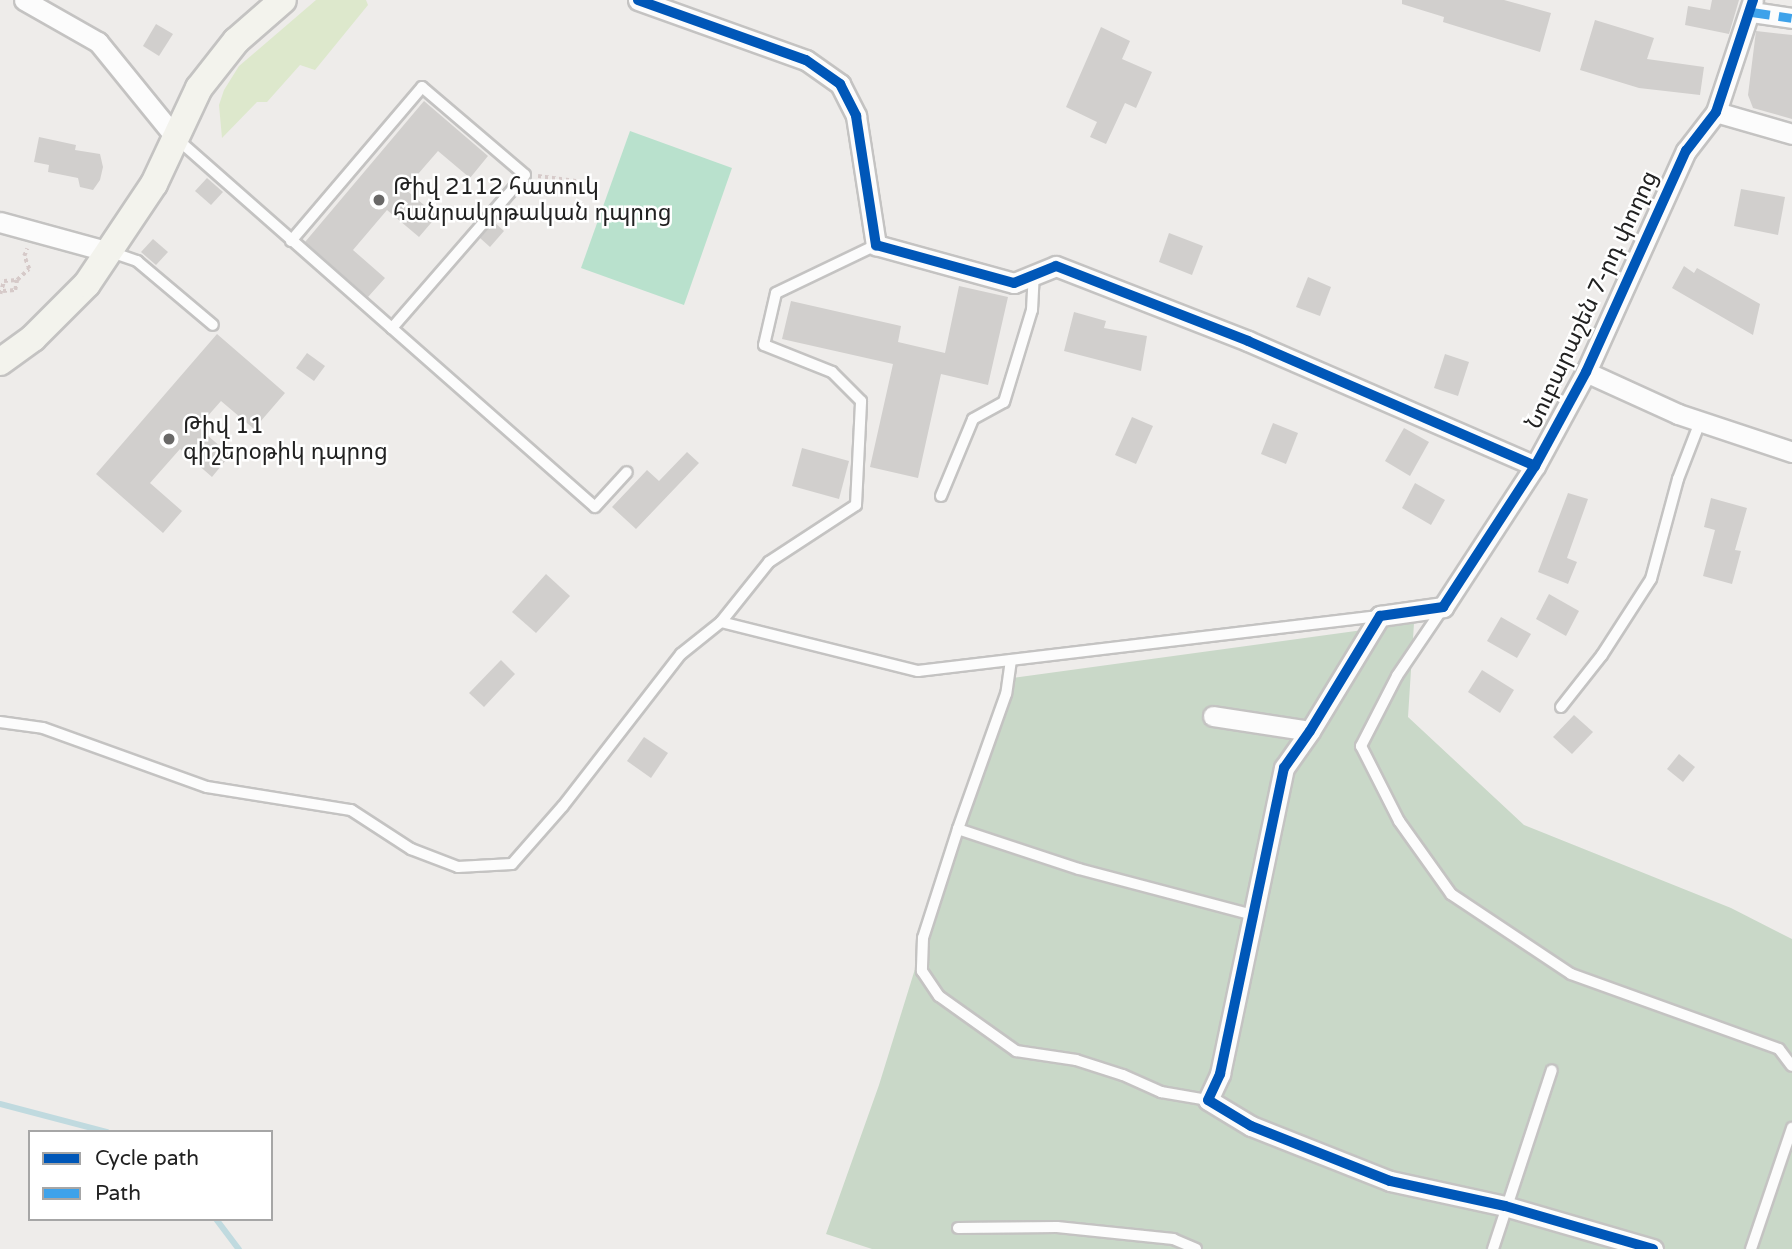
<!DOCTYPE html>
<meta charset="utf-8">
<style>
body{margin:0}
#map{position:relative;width:1792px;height:1249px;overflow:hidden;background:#eeecea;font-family:"Varela Round","Noto Sans Armenian",sans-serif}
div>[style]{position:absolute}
.grass>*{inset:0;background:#dde8cc}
.cemetery>*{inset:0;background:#c9d8c8}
.pitch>*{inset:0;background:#b9e1cd}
.stream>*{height:6px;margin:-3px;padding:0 3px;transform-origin:3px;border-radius:3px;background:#c0dadf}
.building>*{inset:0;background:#d1cfcd}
.path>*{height:3.5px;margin-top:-1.75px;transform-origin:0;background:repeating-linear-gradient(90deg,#d6cac9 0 3.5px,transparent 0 7px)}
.roads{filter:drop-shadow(2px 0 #c4c3c2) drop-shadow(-2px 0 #c4c3c2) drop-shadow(0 2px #c4c3c2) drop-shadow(0 -2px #c4c3c2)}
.lane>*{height:10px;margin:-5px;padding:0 5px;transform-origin:5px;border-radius:5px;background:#fcfcfc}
.street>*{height:19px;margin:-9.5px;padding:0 9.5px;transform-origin:9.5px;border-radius:9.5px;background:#fcfcfc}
.secondary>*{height:26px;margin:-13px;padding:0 13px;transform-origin:13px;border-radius:13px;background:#f3f3ed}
.quiet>*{height:9px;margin-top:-4.5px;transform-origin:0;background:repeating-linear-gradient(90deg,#3ea2ea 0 18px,transparent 0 27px)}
.cycleway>*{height:10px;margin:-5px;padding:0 5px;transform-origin:5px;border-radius:5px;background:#0057b8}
.dots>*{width:19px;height:19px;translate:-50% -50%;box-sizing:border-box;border:4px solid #fff;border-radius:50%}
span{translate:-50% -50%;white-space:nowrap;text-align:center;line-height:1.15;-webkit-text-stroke:5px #fff;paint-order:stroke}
.poi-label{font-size:23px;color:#212121}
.left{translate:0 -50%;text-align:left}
.street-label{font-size:23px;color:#212121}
.legend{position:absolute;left:28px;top:1130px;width:245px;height:91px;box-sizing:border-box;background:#fff;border:2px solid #a6a6a6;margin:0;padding:9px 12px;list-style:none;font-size:21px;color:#212121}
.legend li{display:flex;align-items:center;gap:14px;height:35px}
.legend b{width:35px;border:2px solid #a6a6a6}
</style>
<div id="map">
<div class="grass">
<i style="clip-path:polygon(316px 0,366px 0,368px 5px,315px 70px,300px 65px,267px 102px,257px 102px,222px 138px,219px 105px,224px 90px,239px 66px)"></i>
</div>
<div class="cemetery">
<i style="clip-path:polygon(1414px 623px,1408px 717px,1524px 825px,1731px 908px,1792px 939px,1792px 1249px,872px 1249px,826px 1234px,879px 1085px,1005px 679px)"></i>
</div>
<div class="pitch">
<i style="clip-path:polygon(630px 131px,732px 168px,684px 305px,581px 268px)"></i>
</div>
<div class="stream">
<i style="left:0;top:1104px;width:111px;rotate:14.7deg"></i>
<i style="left:216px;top:1219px;width:38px;rotate:53deg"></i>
</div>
<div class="building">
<i style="clip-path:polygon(1402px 0,1504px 0,1551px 13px,1540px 52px,1443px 22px,1444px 17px,1402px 4px)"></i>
<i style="clip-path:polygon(1712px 0,1739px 0,1729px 34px,1685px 25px,1688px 6px,1710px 10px)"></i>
<i style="clip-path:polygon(1595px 20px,1654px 38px,1647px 59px,1704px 67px,1700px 95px,1639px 88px,1580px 70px)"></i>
<i style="clip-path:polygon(156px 24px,173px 34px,159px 56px,143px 46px)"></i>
<i style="clip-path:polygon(1101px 27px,1130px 41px,1122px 59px,1152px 72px,1136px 108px,1125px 103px,1106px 144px,1090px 137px,1097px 122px,1066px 107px)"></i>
<i style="clip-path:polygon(1756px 31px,1792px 35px,1792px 119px,1753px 108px,1748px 95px)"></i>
<i style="clip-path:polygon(424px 101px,488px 156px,470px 178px,438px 151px,405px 189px,437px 216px,419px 237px,387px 210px,353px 250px,385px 278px,368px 297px,305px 242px)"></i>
<i style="clip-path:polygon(39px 137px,76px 145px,75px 150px,100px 154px,103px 167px,100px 180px,93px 190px,80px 187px,78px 178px,48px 172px,49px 165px,34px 162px)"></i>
<i style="clip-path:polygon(207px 178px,223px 192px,211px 205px,195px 191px)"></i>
<i style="clip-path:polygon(1741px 189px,1785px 197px,1778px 235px,1734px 226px)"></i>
<i style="clip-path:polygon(494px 222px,504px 231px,490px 247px,480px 238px)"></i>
<i style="clip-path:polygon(1169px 233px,1203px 246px,1192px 275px,1159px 262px)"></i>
<i style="clip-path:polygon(153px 239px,168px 252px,156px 265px,141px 252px)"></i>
<i style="clip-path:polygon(1684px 266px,1694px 273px,1697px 268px,1760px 304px,1753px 335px,1672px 288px)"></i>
<i style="clip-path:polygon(1308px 277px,1331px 287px,1320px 316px,1296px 307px)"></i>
<i style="clip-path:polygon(959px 286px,1008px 297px,988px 385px,941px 374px,918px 478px,870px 467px,893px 364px,782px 339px,791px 301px,901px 326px,898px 342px,945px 353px)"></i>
<i style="clip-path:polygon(1074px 312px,1106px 321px,1104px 328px,1147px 336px,1141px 371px,1064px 351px)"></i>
<i style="clip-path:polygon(217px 334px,285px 393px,254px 429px,221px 401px,198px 427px,230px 455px,212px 477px,180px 449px,150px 483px,182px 511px,163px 533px,96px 474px)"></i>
<i style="clip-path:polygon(307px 353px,325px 366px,314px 381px,296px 368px)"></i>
<i style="clip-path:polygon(1445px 354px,1469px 362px,1458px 396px,1434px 388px)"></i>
<i style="clip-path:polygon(1132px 417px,1153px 426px,1136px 464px,1115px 455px)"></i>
<i style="clip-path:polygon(1273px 423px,1298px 433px,1286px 464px,1261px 454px)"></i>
<i style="clip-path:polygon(1404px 428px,1429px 442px,1410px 476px,1385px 461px)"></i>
<i style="clip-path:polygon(802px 448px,849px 461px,839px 499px,792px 486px)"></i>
<i style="clip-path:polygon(687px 452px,699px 463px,636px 529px,612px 507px,647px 470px,659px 481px)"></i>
<i style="clip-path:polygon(1415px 483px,1445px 500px,1431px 525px,1402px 508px)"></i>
<i style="clip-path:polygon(1568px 493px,1588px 499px,1567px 558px,1577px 562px,1568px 584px,1538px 572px)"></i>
<i style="clip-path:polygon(1711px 498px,1747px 508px,1735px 550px,1741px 551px,1732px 584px,1703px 576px,1715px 530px,1704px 527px)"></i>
<i style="clip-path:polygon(546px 574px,570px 596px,536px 633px,512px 612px)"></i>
<i style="clip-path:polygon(1549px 594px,1579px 611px,1566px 636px,1536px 619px)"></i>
<i style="clip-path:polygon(1501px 617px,1531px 634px,1517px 658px,1487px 641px)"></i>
<i style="clip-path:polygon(501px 660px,515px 674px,484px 707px,469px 693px)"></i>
<i style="clip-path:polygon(1482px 670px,1514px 690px,1500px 713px,1468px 692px)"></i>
<i style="clip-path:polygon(1574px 715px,1593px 732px,1572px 754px,1553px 737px)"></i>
<i style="clip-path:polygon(644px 737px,668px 753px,651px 778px,627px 761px)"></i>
<i style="clip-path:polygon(1679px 754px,1695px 767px,1683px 782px,1667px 769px)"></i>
</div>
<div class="path">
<i style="left:538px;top:176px;width:61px;rotate:7.6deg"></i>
<i style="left:3px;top:291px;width:12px;rotate:-5deg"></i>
<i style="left:15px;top:290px;width:10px;rotate:-79deg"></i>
<i style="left:0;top:294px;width:14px;rotate:-73deg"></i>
<i style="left:4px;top:281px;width:13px;rotate:-4deg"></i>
<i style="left:17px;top:280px;width:16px;rotate:-43deg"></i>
<i style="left:29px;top:269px;width:14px;rotate:-111deg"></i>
<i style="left:24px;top:256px;width:8px;rotate:-67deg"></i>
</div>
<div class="roads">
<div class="lane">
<i style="left:176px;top:138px;width:558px;rotate:41.37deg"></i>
<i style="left:595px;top:507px;width:47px;rotate:-47.6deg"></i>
<i style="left:291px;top:241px;width:202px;rotate:-49.6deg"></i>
<i style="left:422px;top:87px;width:135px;rotate:40.5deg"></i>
<i style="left:525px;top:175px;width:203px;rotate:131deg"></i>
<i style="left:111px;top:252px;width:28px;rotate:19deg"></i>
<i style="left:137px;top:261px;width:99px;rotate:40.1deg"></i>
<i style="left:941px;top:496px;width:83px;rotate:-67.4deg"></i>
<i style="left:973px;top:419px;width:35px;rotate:-29deg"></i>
<i style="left:1004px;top:402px;width:96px;rotate:-73.1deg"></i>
<i style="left:1032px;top:310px;width:35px;rotate:-87deg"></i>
<i style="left:1443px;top:608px;width:82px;rotate:124.1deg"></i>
<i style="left:1397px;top:676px;width:79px;rotate:117.2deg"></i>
<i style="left:1361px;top:746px;width:84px;rotate:63.1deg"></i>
<i style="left:1399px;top:821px;width:90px;rotate:54.5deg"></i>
<i style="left:1451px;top:894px;width:144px;rotate:33.7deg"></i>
<i style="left:1571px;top:974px;width:221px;rotate:19.8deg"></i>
<i style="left:1779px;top:1049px;width:21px;rotate:53deg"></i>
<i style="left:721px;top:622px;width:203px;rotate:14deg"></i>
<i style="left:918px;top:671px;width:464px;rotate:-6.8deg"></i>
<i style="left:1011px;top:660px;width:34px;rotate:98deg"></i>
<i style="left:1006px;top:694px;width:143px;rotate:109.6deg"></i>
<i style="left:958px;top:829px;width:114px;rotate:107.8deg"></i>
<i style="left:923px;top:938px;width:33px;rotate:92deg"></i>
<i style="left:922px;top:971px;width:30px;rotate:56deg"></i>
<i style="left:939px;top:996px;width:95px;rotate:35.5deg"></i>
<i style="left:1016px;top:1051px;width:61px;rotate:8.5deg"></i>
<i style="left:1076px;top:1060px;width:49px;rotate:17.7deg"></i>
<i style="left:1123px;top:1075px;width:42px;rotate:24.1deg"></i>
<i style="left:1161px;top:1092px;width:48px;rotate:9.7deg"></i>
<i style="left:1561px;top:707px;width:66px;rotate:-51.7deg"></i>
<i style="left:1602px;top:655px;width:90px;rotate:-57.2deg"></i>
<i style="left:1651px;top:579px;width:104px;rotate:-74.9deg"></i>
<i style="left:1678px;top:479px;width:61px;rotate:-68.9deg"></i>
<i style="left:0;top:722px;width:43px;rotate:7.9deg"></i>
<i style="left:43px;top:728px;width:174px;rotate:19.8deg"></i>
<i style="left:207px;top:787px;width:146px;rotate:9.1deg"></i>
<i style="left:351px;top:810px;width:72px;rotate:33deg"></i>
<i style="left:411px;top:849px;width:50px;rotate:21deg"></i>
<i style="left:458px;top:867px;width:54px;rotate:-3.2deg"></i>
<i style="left:512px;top:864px;width:77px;rotate:-48.7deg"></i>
<i style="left:563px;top:806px;width:192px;rotate:-52.2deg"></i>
<i style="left:681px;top:654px;width:51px;rotate:-38.7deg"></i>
<i style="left:721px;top:622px;width:77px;rotate:-51.3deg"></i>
<i style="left:769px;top:562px;width:104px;rotate:-33.2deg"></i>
<i style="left:856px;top:505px;width:104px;rotate:-87.2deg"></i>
<i style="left:861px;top:401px;width:41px;rotate:-135deg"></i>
<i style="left:832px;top:372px;width:73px;rotate:-158.3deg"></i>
<i style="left:764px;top:345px;width:53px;rotate:-77deg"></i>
<i style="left:776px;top:293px;width:111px;rotate:-25.6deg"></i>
<i style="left:958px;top:829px;width:127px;rotate:18.3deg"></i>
<i style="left:1079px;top:869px;width:180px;rotate:14.8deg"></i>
<i style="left:958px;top:1228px;width:99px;rotate:-0.6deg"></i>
<i style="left:1057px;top:1227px;width:117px;rotate:5.9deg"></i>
<i style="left:1173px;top:1239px;width:25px;rotate:23deg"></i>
<i style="left:1493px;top:1249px;width:188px;rotate:-71.8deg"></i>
<i style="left:1751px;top:1249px;width:128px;rotate:-71.3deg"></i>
</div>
<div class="street">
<i style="left:24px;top:0;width:85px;rotate:29.6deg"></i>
<i style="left:98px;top:42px;width:124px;rotate:50.9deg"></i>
<i style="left:638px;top:0;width:178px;rotate:19.7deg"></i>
<i style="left:806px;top:60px;width:42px;rotate:35.2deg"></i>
<i style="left:840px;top:84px;width:36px;rotate:63deg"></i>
<i style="left:856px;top:116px;width:131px;rotate:81.2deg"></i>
<i style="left:876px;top:245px;width:143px;rotate:15.4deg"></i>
<i style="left:1014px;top:283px;width:45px;rotate:-22deg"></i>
<i style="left:1056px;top:266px;width:206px;rotate:21.3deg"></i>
<i style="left:1248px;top:341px;width:313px;rotate:23.5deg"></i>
<i style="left:1752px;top:12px;width:40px;rotate:8.5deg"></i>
<i style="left:1716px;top:112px;width:79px;rotate:16.1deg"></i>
<i style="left:0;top:222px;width:114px;rotate:15.3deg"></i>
<i style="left:1586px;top:372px;width:101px;rotate:24.5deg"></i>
<i style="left:1678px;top:414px;width:120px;rotate:18.4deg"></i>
<i style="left:1213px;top:716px;width:98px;rotate:8.8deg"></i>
<i style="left:1653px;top:1249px;width:154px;rotate:-163.8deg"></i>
<i style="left:1505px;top:1206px;width:118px;rotate:-167.7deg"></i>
<i style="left:1390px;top:1181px;width:149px;rotate:-158.4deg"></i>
<i style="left:1251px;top:1126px;width:50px;rotate:-148.8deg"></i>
<i style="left:1208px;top:1100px;width:29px;rotate:-65deg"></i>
<i style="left:1220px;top:1074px;width:313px;rotate:-78.2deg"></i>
<i style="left:1284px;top:768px;width:45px;rotate:-54.9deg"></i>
<i style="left:1310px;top:731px;width:135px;rotate:-58.7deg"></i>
<i style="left:1380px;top:616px;width:64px;rotate:-8.1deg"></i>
<i style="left:1443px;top:607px;width:168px;rotate:-56.9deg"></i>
<i style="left:1535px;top:466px;width:107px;rotate:-61.5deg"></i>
<i style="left:1586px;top:372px;width:243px;rotate:-65.7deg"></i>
<i style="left:1686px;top:151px;width:49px;rotate:-52.4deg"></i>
<i style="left:1716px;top:112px;width:118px;rotate:-71.7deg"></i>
</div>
<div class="secondary">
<i style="left:0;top:362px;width:41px;rotate:-36deg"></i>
<i style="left:33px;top:338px;width:76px;rotate:-45deg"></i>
<i style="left:87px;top:284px;width:120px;rotate:-56.2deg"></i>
<i style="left:154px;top:184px;width:106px;rotate:-64.9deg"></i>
<i style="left:199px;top:88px;width:60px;rotate:-51.8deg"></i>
<i style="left:236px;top:41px;width:62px;rotate:-41.1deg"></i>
</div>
</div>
<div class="quiet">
<i style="left:1752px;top:12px;width:40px;rotate:8.5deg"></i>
</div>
<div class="cycleway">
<i style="left:638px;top:0;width:178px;rotate:19.7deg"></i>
<i style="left:806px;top:60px;width:42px;rotate:35.2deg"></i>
<i style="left:840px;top:84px;width:36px;rotate:63deg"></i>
<i style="left:856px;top:116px;width:131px;rotate:81.2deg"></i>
<i style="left:876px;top:245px;width:143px;rotate:15.4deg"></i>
<i style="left:1014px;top:283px;width:45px;rotate:-22deg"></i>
<i style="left:1056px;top:266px;width:206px;rotate:21.3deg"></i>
<i style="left:1248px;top:341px;width:313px;rotate:23.5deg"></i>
<i style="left:1653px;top:1249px;width:154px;rotate:-163.8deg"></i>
<i style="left:1505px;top:1206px;width:118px;rotate:-167.7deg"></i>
<i style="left:1390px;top:1181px;width:149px;rotate:-158.4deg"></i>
<i style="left:1251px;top:1126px;width:50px;rotate:-148.8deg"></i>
<i style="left:1208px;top:1100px;width:29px;rotate:-65deg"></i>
<i style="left:1220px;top:1074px;width:313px;rotate:-78.2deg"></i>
<i style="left:1284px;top:768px;width:45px;rotate:-54.9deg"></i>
<i style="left:1310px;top:731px;width:135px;rotate:-58.7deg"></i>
<i style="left:1380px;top:616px;width:64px;rotate:-8.1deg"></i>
<i style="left:1443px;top:607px;width:168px;rotate:-56.9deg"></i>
<i style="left:1535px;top:466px;width:107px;rotate:-61.5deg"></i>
<i style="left:1586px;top:372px;width:243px;rotate:-65.7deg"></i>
<i style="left:1686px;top:151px;width:49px;rotate:-52.4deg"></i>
<i style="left:1716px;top:112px;width:118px;rotate:-71.7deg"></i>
</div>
<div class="dots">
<i style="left:379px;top:200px;background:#696867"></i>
<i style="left:169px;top:439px;background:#696867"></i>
</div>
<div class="poi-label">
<span class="left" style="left:393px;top:200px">Թիվ 2112 հատուկ<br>հանրակրթական դպրոց</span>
<span class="left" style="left:183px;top:439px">Թիվ 11<br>գիշերօթիկ դպրոց</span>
</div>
<div class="street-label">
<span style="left:1592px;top:300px;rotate:-65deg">Նուբարաշեն 7-րդ փողոց</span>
</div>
<ul class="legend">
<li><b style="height:9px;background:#0057b8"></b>Cycle path</li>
<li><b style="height:9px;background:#3ea2ea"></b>Path</li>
</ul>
</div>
